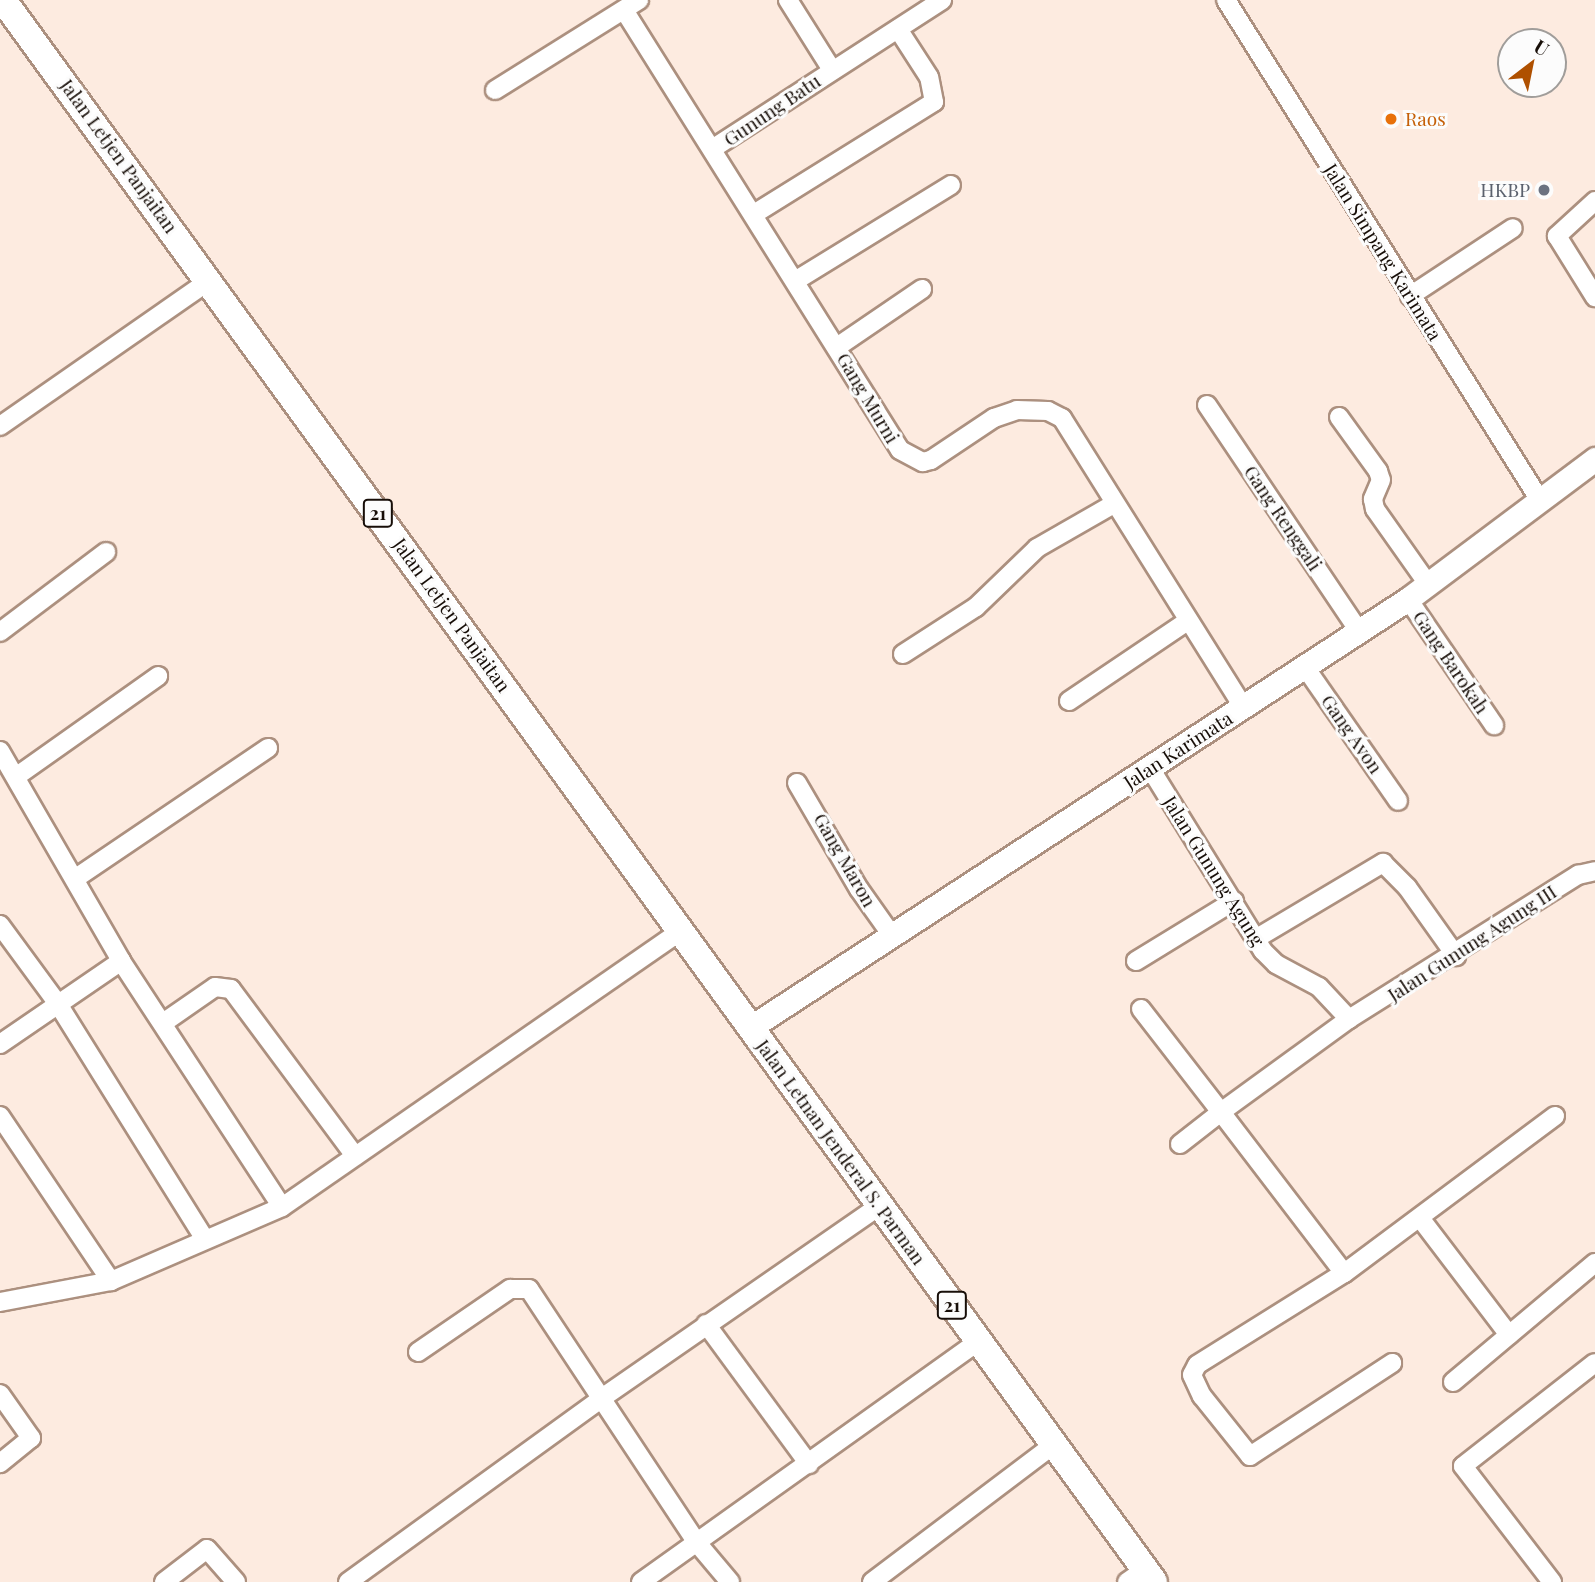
<!DOCTYPE html>
<style>
body{margin:0}
#map{position:relative;width:1595px;height:1582px;overflow:hidden;background:#fdebe0;font-family:"Playfair Display",serif}
div>[style]{position:absolute}
.roads{filter:drop-shadow(2px 0 #ac907f) drop-shadow(-2px 0 #ac907f) drop-shadow(0 2px #ac907f) drop-shadow(0 -2px #ac907f)}
.minor>*{height:18px;margin:-9px;padding:0 9px;transform-origin:9px;border-radius:9px;background:#fff}
.major>*{height:23px;margin:-11.5px;padding:0 11.5px;transform-origin:11.5px;border-radius:11.5px;background:#fff}
.highway>*{height:26px;margin:-13px;padding:0 13px;transform-origin:13px;border-radius:13px;background:#fff}
.dots>*{width:19px;height:19px;translate:-50% -50%;box-sizing:border-box;border:4px solid #fcfcfc;border-radius:50%}
span{translate:-50% -50%;white-space:nowrap;text-align:center;line-height:1.15;-webkit-text-stroke:6px #fcfcfc;paint-order:stroke}
.shield-label span{padding:2px 5px;background:#fcfcfc;border:2px solid;border-radius:5px;-webkit-text-stroke-width:0}
.shield-label{font-size:18px;color:#170e08;font-weight:700}
.street-label{font-size:19px;color:#170e08}
.food-label{font-size:19px;color:#c56008}
.left{translate:0 -50%;text-align:left}
.worship-label{font-size:19px;color:#5b616d}
.right{translate:-100% -50%;text-align:right}
.north{position:absolute;left:1497px;top:28px;width:70px;height:70px;box-sizing:border-box;background:#fcfcfc;border:2px solid #a09d9a;border-radius:50%;rotate:32deg;font-size:19px;font-weight:700;line-height:28px;text-align:center;color:#170e08}
.north::after{content:'';display:block;margin:auto;width:24px;height:32px;background:#af5000;clip-path:polygon(50% 0,100% 100%,50% 72%,0 100%)}
</style>
<div id="map">
<div class="roads">
<div class="minor">
<i style="left:788px;top:0;width:83px;rotate:57.8deg"></i>
<i style="left:1226px;top:0;width:593px;rotate:57.89deg"></i>
<i style="left:624px;top:10px;width:519px;rotate:57.9deg"></i>
<i style="left:900px;top:450px;width:26px;rotate:28deg"></i>
<i style="left:923px;top:462px;width:8px;rotate:-14deg"></i>
<i style="left:931px;top:460px;width:76px;rotate:-33.7deg"></i>
<i style="left:994px;top:418px;width:24px;rotate:-19deg"></i>
<i style="left:1017px;top:410px;width:31px;rotate:2deg"></i>
<i style="left:1048px;top:411px;width:16px;rotate:27deg"></i>
<i style="left:1062px;top:418px;width:341px;rotate:57.9deg"></i>
<i style="left:495px;top:90px;width:170px;rotate:-32deg"></i>
<i style="left:712px;top:149px;width:274px;rotate:-32.9deg"></i>
<i style="left:1595px;top:201px;width:52px;rotate:137.4deg"></i>
<i style="left:1557px;top:236px;width:72px;rotate:58.1deg"></i>
<i style="left:754px;top:214px;width:212px;rotate:-31.9deg"></i>
<i style="left:934px;top:102px;width:25px;rotate:-101deg"></i>
<i style="left:929px;top:77px;width:57px;rotate:-122.9deg"></i>
<i style="left:795px;top:281px;width:183px;rotate:-31.6deg"></i>
<i style="left:1410px;top:296px;width:123px;rotate:-33.4deg"></i>
<i style="left:837px;top:347px;width:103px;rotate:-34.3deg"></i>
<i style="left:1207px;top:405px;width:272px;rotate:56.1deg"></i>
<i style="left:1339px;top:417px;width:67px;rotate:54.2deg"></i>
<i style="left:1378px;top:471px;width:9px;rotate:72deg"></i>
<i style="left:1381px;top:480px;width:21px;rotate:113deg"></i>
<i style="left:1373px;top:499px;width:10px;rotate:79deg"></i>
<i style="left:1375px;top:509px;width:92px;rotate:54.8deg"></i>
<i style="left:0;top:426px;width:256px;rotate:-34.8deg"></i>
<i style="left:1408px;top:599px;width:153px;rotate:55.7deg"></i>
<i style="left:0;top:632px;width:133px;rotate:-37deg"></i>
<i style="left:903px;top:654px;width:87px;rotate:-32.8deg"></i>
<i style="left:976px;top:607px;width:85px;rotate:-44deg"></i>
<i style="left:1037px;top:548px;width:86px;rotate:-29.8deg"></i>
<i style="left:1305px;top:667px;width:163px;rotate:55.2deg"></i>
<i style="left:1069px;top:701px;width:141px;rotate:-34deg"></i>
<i style="left:0;top:751px;width:242px;rotate:60deg"></i>
<i style="left:121px;top:961px;width:294px;rotate:56.8deg"></i>
<i style="left:1150px;top:768px;width:215px;rotate:58.3deg"></i>
<i style="left:1263px;top:951px;width:18px;rotate:45deg"></i>
<i style="left:1276px;top:964px;width:49px;rotate:28.1deg"></i>
<i style="left:1319px;top:987px;width:44px;rotate:46.8deg"></i>
<i style="left:17px;top:776px;width:173px;rotate:-35.3deg"></i>
<i style="left:797px;top:783px;width:123px;rotate:59.7deg"></i>
<i style="left:859px;top:889px;width:59px;rotate:54.7deg"></i>
<i style="left:76px;top:878px;width:232px;rotate:-34.1deg"></i>
<i style="left:0;top:925px;width:98px;rotate:53.7deg"></i>
<i style="left:58px;top:1004px;width:277px;rotate:58deg"></i>
<i style="left:1257px;top:938px;width:147px;rotate:-30.8deg"></i>
<i style="left:1383px;top:863px;width:34px;rotate:45deg"></i>
<i style="left:1407px;top:887px;width:85px;rotate:54.6deg"></i>
<i style="left:1136px;top:961px;width:115px;rotate:-31.5deg"></i>
<i style="left:1141px;top:1009px;width:130px;rotate:52.2deg"></i>
<i style="left:1221px;top:1112px;width:52px;rotate:142deg"></i>
<i style="left:163px;top:1023px;width:63px;rotate:-34.7deg"></i>
<i style="left:215px;top:987px;width:16px;rotate:7deg"></i>
<i style="left:231px;top:989px;width:208px;rotate:53.4deg"></i>
<i style="left:0;top:1044px;width:147px;rotate:-34.4deg"></i>
<i style="left:0;top:1116px;width:199px;rotate:56.1deg"></i>
<i style="left:1555px;top:1116px;width:263px;rotate:143.3deg"></i>
<i style="left:1344px;top:1273px;width:203px;rotate:-127.4deg"></i>
<i style="left:1221px;top:1112px;width:158px;rotate:-36deg"></i>
<i style="left:1349px;top:1019px;width:271px;rotate:-32.2deg"></i>
<i style="left:1578px;top:875px;width:17px;rotate:-13deg"></i>
<i style="left:1420px;top:1218px;width:147px;rotate:52.7deg"></i>
<i style="left:1344px;top:1273px;width:173px;rotate:148deg"></i>
<i style="left:1197px;top:1365px;width:11px;rotate:117deg"></i>
<i style="left:1192px;top:1375px;width:23px;rotate:65deg"></i>
<i style="left:1202px;top:1396px;width:77px;rotate:51.3deg"></i>
<i style="left:1250px;top:1456px;width:170px;rotate:-33.2deg"></i>
<i style="left:0;top:1302px;width:113px;rotate:-10.7deg"></i>
<i style="left:111px;top:1281px;width:186px;rotate:-23.4deg"></i>
<i style="left:282px;top:1207px;width:482px;rotate:-34.7deg"></i>
<i style="left:706px;top:1324px;width:174px;rotate:53.7deg"></i>
<i style="left:418px;top:1352px;width:112px;rotate:-34.4deg"></i>
<i style="left:510px;top:1289px;width:19px"></i>
<i style="left:529px;top:1289px;width:306px;rotate:56.5deg"></i>
<i style="left:698px;top:1544px;width:50px;rotate:49.9deg"></i>
<i style="left:1453px;top:1382px;width:185px;rotate:-40deg"></i>
<i style="left:0;top:1394px;width:54px;rotate:54.8deg"></i>
<i style="left:31px;top:1438px;width:40px;rotate:141deg"></i>
<i style="left:164px;top:1582px;width:54px;rotate:-37.5deg"></i>
<i style="left:207px;top:1549px;width:44px;rotate:48.7deg"></i>
<i style="left:348px;top:1582px;width:310px;rotate:-35.9deg"></i>
<i style="left:599px;top:1400px;width:343px;rotate:-34.7deg"></i>
<i style="left:641px;top:1582px;width:413px;rotate:-35.5deg"></i>
<i style="left:872px;top:1582px;width:227px;rotate:-37.1deg"></i>
<i style="left:1127px;top:1582px;width:21px;rotate:-35deg"></i>
<i style="left:1552px;top:1582px;width:146px;rotate:-127.5deg"></i>
<i style="left:1463px;top:1466px;width:167px;rotate:-38deg"></i>
</div>
<div class="major">
<i style="left:751px;top:1027px;width:784px;rotate:-33.08deg"></i>
<i style="left:1408px;top:599px;width:234px;rotate:-36.8deg"></i>
</div>
<div class="highway">
<i style="left:3px;top:0;width:1956px;rotate:53.96deg"></i>
</div>
</div>
<div class="dots">
<i style="left:1391px;top:119px;background:#e8710a"></i>
<i style="left:1544px;top:190px;background:#6b7280"></i>
</div>
<div class="shield-label">
<span style="left:378px;top:513px">21</span>
<span style="left:952px;top:1305px">21</span>
</div>
<div class="street-label">
<span style="left:772px;top:110px;rotate:-34deg">Gunung Batu</span>
<span style="left:119px;top:156px;rotate:54deg">Jalan Letjen Panjaitan</span>
<span style="left:1383px;top:252px;rotate:58deg">Jalan Simpang Karimata</span>
<span style="left:868px;top:398px;rotate:59deg">Gang Murni</span>
<span style="left:1283px;top:518px;rotate:56deg">Gang Renggali</span>
<span style="left:452px;top:615px;rotate:54deg">Jalan Letjen Panjaitan</span>
<span style="left:1451px;top:662px;rotate:56deg">Gang Barokah</span>
<span style="left:1352px;top:734px;rotate:55deg">Gang Avon</span>
<span style="left:1178px;top:750px;rotate:-33deg">Jalan Karimata</span>
<span style="left:845px;top:860px;rotate:60deg">Gang Maron</span>
<span style="left:1214px;top:871px;rotate:58deg">Jalan Gunung Agung</span>
<span style="left:1472px;top:943px;rotate:-33deg">Jalan Gunung Agung III</span>
<span style="left:841px;top:1152px;rotate:54deg">Jalan Letnan Jenderal S. Parman</span>
</div>
<div class="food-label">
<span class="left" style="left:1405px;top:119px">Raos</span>
</div>
<div class="worship-label">
<span class="right" style="left:1530px;top:190px">HKBP</span>
</div>
<div class="north">U</div>
</div>
